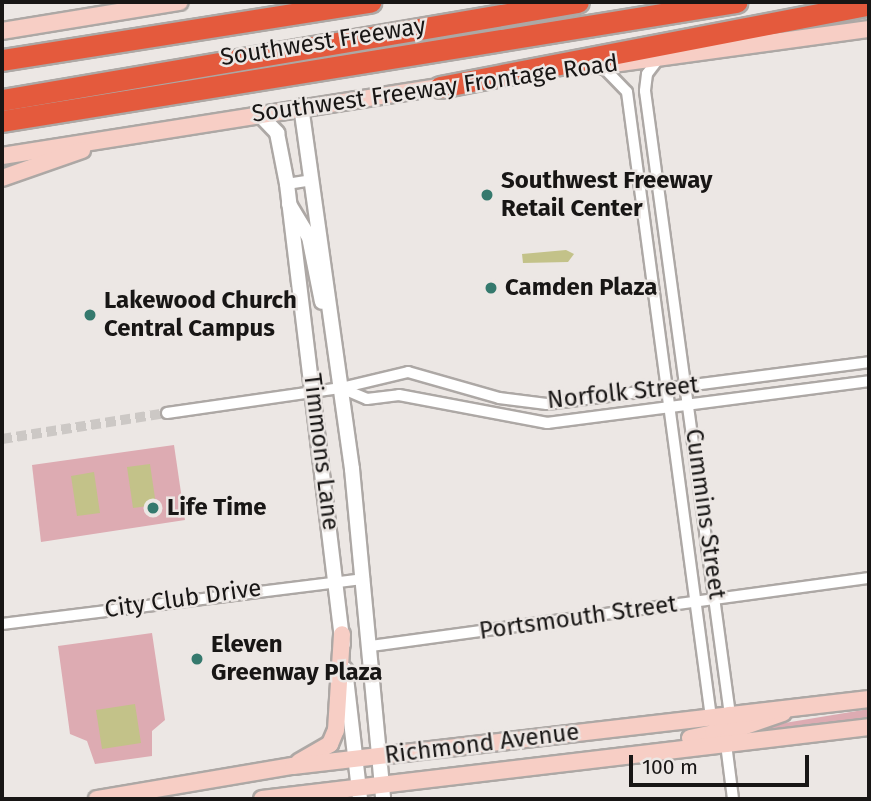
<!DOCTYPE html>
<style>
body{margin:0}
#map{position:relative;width:871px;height:801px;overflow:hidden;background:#ece7e4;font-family:"Fira Sans",sans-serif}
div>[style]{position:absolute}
.green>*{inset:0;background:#ddabb2}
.water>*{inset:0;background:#c3c289}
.minor-tunnel>*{height:10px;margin-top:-5px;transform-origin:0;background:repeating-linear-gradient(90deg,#ccc8c5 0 10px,transparent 0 15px)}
.roads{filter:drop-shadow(2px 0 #ada8a5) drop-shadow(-2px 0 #ada8a5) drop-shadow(0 2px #ada8a5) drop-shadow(0 -2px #ada8a5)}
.minor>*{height:10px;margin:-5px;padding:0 5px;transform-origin:5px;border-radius:5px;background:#fff}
.tertiary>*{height:14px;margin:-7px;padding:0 7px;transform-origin:7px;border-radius:7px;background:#fff}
.secondary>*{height:16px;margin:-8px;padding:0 8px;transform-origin:8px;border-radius:8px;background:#f7cec5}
.motorway>*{height:21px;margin:-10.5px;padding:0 10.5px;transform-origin:10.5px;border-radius:10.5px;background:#e45a3d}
.dots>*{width:19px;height:19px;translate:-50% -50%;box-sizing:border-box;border:4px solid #ece7e4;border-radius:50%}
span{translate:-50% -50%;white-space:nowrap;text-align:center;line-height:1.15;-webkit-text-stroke:5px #ece7e4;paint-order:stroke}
.street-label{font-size:24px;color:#181615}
.poi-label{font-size:24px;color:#181615;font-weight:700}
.left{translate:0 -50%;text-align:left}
.frame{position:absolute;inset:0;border:4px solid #181615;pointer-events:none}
.scale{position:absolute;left:629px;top:755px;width:180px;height:32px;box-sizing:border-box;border:4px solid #181615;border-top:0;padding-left:9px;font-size:21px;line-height:24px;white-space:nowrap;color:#181615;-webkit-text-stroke:5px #ece7e4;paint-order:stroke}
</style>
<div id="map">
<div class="green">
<i style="clip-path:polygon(174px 445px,185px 520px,41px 542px,32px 465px)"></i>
<i style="clip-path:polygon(152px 633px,165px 720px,152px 731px,152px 756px,95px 764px,87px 741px,70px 734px,58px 646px)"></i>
<i style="clip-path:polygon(869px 709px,869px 719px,747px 733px,748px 729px)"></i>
</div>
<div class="water">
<i style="clip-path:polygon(566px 250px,574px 254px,568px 262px,523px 263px,522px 254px)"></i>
<i style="clip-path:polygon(150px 464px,156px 505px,133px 508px,127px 467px)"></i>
<i style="clip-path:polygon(94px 472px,100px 513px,77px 516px,71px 476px)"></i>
<i style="clip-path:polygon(135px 704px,141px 743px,102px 749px,96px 710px)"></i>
</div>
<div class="minor-tunnel">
<i style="left:2px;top:439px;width:167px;rotate:-9deg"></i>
</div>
<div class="roads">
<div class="minor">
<i style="left:659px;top:58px;width:20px;rotate:127deg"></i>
<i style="left:647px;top:74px;width:17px;rotate:97deg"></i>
<i style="left:645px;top:91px;width:630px;rotate:82.24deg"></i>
<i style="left:602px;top:66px;width:36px;rotate:46deg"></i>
<i style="left:627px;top:92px;width:631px;rotate:82.35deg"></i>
<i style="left:287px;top:184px;width:24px;rotate:-9deg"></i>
<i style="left:341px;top:388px;width:28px;rotate:23deg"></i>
<i style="left:367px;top:399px;width:32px;rotate:-7deg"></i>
<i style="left:399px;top:395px;width:151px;rotate:10.7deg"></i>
<i style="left:547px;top:423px;width:325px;rotate:-7.4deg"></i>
<i style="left:167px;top:413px;width:176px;rotate:-8.2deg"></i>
<i style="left:341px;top:388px;width:69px;rotate:-13.4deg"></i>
<i style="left:408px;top:372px;width:95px;rotate:15.9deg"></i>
<i style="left:499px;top:398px;width:48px;rotate:7.1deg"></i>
<i style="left:547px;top:404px;width:325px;rotate:-7.4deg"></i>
<i style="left:2px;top:624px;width:365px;rotate:-7.1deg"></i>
<i style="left:371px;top:646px;width:503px;rotate:-7.78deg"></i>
<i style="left:726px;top:744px;width:55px;rotate:82.7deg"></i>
</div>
<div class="tertiary">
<i style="left:301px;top:106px;width:367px;rotate:82deg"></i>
<i style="left:352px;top:469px;width:331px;rotate:84.6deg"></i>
<i style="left:258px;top:113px;width:28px;rotate:46deg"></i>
<i style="left:277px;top:133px;width:52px;rotate:78.9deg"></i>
<i style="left:287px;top:184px;width:464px;rotate:83.1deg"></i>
<i style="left:289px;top:204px;width:39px;rotate:59deg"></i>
<i style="left:309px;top:237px;width:66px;rotate:78.7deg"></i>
<i style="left:345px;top:669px;width:131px;rotate:83.4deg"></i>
</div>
<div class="secondary">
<i style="left:2px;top:31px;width:180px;rotate:-9.3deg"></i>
<i style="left:598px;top:66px;width:274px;rotate:-7.8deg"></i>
<i style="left:2px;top:156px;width:455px;rotate:-9deg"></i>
<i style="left:2px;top:178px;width:85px;rotate:-19.3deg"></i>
<i style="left:690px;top:738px;width:24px;rotate:-12deg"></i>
<i style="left:713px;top:733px;width:25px;rotate:-47deg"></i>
<i style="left:726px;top:744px;width:14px;rotate:-69deg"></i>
<i style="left:731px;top:731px;width:55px;rotate:-19.1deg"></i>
<i style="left:299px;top:762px;width:36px;rotate:-30deg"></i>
<i style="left:330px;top:744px;width:15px;rotate:-67deg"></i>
<i style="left:336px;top:730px;width:96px;rotate:-86.4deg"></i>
<i style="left:97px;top:799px;width:199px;rotate:-9.6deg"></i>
<i style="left:293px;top:766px;width:580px;rotate:-6.63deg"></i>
<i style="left:262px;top:799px;width:611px;rotate:-6.76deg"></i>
</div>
<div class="motorway">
<i style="left:2px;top:60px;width:373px;rotate:-9deg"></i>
<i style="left:440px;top:87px;width:437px;rotate:-10.9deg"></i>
<i style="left:2px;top:100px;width:584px;rotate:-9.66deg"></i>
<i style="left:2px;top:121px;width:744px;rotate:-9.21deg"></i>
</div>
</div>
<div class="dots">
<i style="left:487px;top:195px;background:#35796d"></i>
<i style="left:491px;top:288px;background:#35796d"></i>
<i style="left:90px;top:315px;background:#35796d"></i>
<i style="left:153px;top:508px;background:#35796d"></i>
<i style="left:197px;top:659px;background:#35796d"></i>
</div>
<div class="street-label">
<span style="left:323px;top:42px;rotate:-9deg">Southwest Freeway</span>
<span style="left:435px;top:89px;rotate:-8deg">Southwest Freeway Frontage Road</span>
<span style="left:623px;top:393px;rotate:-6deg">Norfolk Street</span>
<span style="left:321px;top:452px;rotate:83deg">Timmons Lane</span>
<span style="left:705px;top:514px;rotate:82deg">Cummins Street</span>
<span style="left:183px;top:599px;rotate:-8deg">City Club Drive</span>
<span style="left:578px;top:618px;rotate:-8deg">Portsmouth Street</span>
<span style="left:482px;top:744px;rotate:-7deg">Richmond Avenue</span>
</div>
<div class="poi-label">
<span class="left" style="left:501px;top:195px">Southwest Freeway<br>Retail Center</span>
<span class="left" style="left:505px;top:288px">Camden Plaza</span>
<span class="left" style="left:104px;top:315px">Lakewood Church<br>Central Campus</span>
<span class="left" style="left:167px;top:508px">Life Time</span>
<span class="left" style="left:211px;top:659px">Eleven<br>Greenway Plaza</span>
</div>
<div class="frame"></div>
<div class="scale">100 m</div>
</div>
